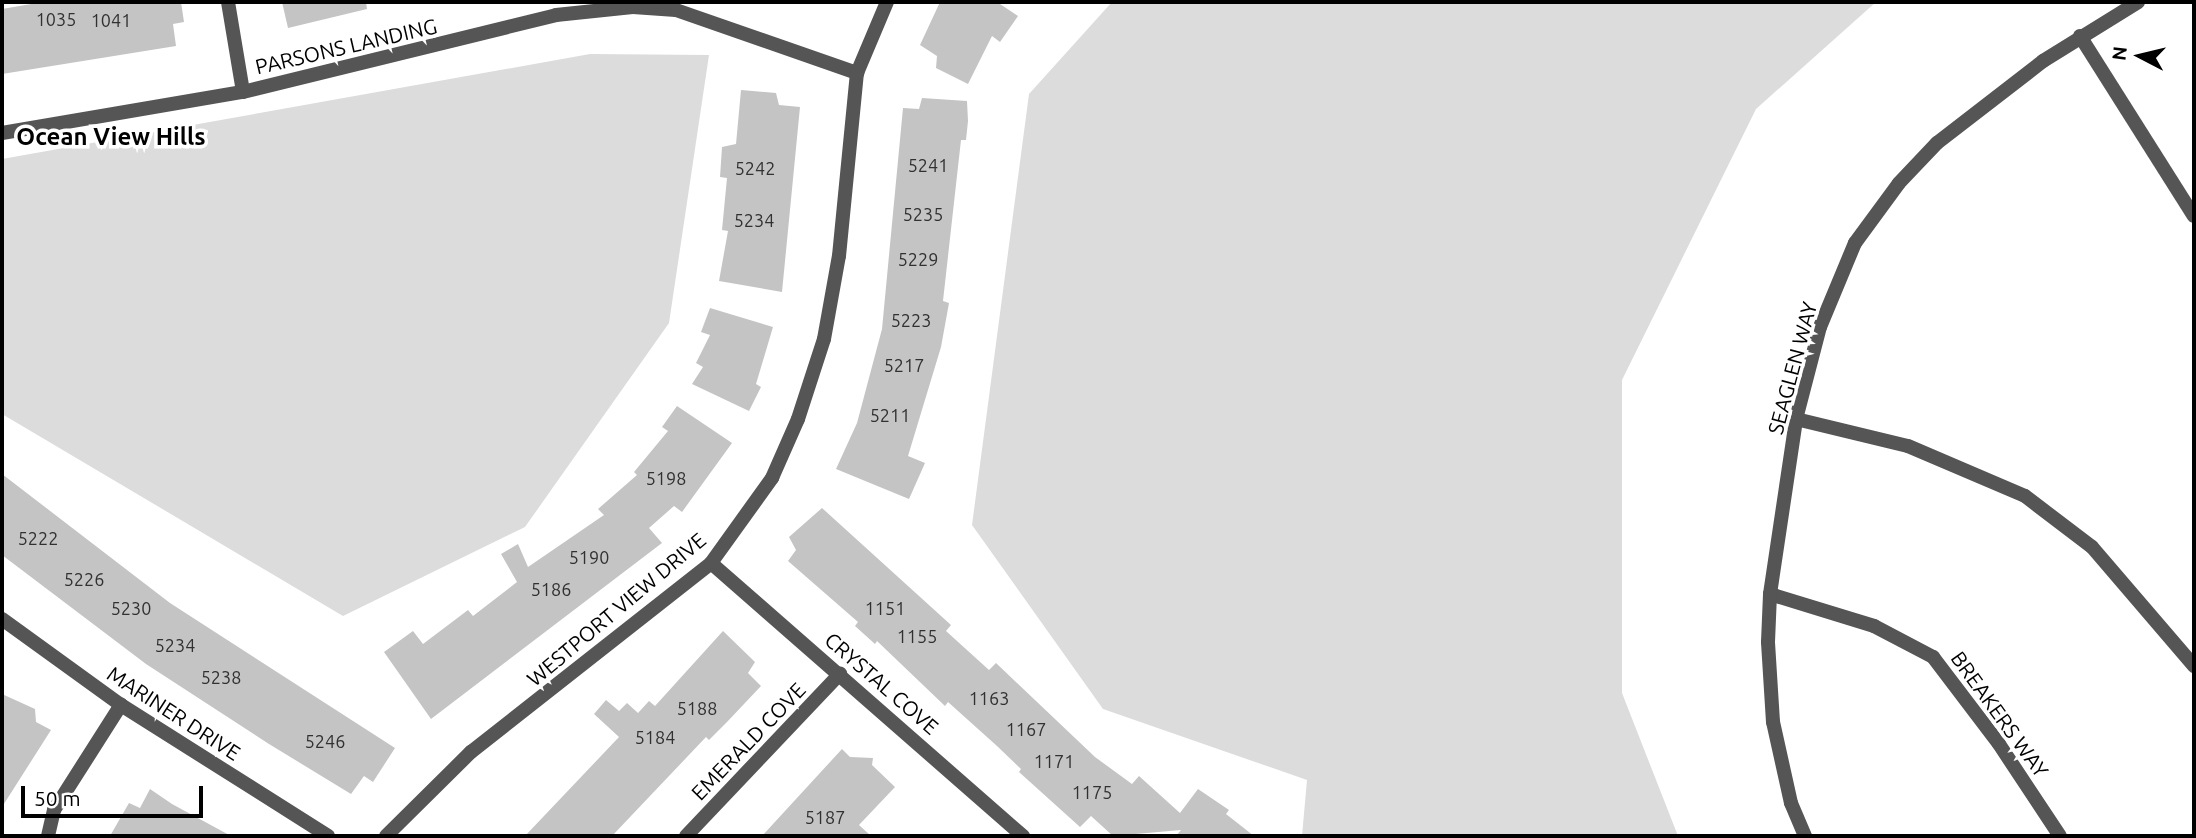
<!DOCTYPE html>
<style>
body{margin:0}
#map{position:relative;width:2196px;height:838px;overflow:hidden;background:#fff;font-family:Ubuntu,sans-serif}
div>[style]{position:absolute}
.green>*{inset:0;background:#dcdcdc}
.building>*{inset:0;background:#c4c4c4}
.minor>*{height:14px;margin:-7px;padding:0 7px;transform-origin:7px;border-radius:7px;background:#555}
span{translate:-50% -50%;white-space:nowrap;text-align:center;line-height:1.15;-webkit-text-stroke:7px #fff;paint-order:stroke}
.number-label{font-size:18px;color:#313131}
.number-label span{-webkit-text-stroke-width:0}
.street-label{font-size:21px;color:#000}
.quarter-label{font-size:24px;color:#000;font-weight:700}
.frame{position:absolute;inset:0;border:4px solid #000;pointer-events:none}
.north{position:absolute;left:2105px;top:21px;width:70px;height:70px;-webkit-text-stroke:5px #fff;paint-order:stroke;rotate:277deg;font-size:19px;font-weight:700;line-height:28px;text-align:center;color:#000}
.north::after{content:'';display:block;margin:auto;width:24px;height:32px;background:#000;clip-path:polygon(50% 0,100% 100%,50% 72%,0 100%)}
.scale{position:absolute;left:21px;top:786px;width:182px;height:32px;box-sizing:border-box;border:4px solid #000;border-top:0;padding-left:9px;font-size:21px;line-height:24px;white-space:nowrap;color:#000;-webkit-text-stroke:5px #fff;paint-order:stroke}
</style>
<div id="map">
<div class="green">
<i style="clip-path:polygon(1112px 2px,1876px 2px,1756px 109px,1622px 380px,1622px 693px,1678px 836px,1302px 836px,1307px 780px,1103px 709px,972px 525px,1029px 94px)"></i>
<i style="clip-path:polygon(590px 54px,709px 55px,669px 323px,525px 527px,343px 616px,2px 414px,2px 159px)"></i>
</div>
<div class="building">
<i style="clip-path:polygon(43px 2px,181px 2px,184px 22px,173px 24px,176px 46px,2px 74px,2px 9px)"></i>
<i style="clip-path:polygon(282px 2px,366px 2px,367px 9px,288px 28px)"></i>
<i style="clip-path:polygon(940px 2px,997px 2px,1018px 16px,1000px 42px,992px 36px,968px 84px,936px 68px,937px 56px,920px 45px)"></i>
<i style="clip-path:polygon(741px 90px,776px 93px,779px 105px,800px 107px,782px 292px,719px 281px,728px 231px,722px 230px,727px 178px,720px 177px,722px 147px,736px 144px)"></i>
<i style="clip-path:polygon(922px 98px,967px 101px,968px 121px,966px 140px,961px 140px,943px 301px,949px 303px,941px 347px,908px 456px,925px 463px,909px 499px,836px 469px,857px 423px,882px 329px,903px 108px,919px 109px)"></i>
<i style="clip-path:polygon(710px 308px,773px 327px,756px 384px,761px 387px,749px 411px,692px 384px,703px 367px,696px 363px,710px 335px,701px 332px)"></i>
<i style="clip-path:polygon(677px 406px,732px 443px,682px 512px,674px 506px,649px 528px,662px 543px,431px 719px,384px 652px,413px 631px,423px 644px,468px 610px,473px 616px,517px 582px,501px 554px,518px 544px,528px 567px,604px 515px,598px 509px,637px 475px,634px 472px,668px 431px,662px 427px)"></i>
<i style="clip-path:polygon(2px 474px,170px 603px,395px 748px,373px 782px,364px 776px,351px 794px,269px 744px,146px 664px,2px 555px)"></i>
<i style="clip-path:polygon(822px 508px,951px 625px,946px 631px,989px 670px,996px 663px,1095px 757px,1132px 784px,1139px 776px,1180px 813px,1198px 789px,1229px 810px,1226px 814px,1254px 836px,1176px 836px,1181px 830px,1113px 836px,1091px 816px,1080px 827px,1019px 772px,1021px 769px,997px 746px,948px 702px,945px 706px,877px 641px,875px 644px,855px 626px,858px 622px,788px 561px,796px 550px,789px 537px)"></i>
<i style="clip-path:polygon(723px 631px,755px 662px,748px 673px,761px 686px,727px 722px,709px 740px,706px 737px,612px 836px,525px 836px,619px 737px,594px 714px,606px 700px,619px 711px,627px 703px,638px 713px,649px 701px,655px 706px)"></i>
<i style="clip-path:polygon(2px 694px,35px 709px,36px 722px,51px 730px,2px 807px)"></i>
<i style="clip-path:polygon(842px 749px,850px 757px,873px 758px,872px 765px,895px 787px,859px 825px,871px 836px,762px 836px)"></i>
<i style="clip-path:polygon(150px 789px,172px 804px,231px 836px,110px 836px,129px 803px,140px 808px)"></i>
</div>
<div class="minor">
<i style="left:228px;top:2px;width:91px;rotate:80.5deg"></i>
<i style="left:2080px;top:36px;width:213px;rotate:57.7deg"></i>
<i style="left:2px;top:133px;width:244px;rotate:-9.7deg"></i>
<i style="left:243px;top:92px;width:322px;rotate:-13.8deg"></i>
<i style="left:556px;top:15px;width:77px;rotate:-5.9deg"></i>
<i style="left:633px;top:7px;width:43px;rotate:4deg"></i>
<i style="left:676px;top:10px;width:192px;rotate:19.2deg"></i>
<i style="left:1796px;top:419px;width:115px;rotate:13.6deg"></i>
<i style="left:1908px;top:446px;width:127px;rotate:23.1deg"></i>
<i style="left:2025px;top:496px;width:84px;rotate:37.3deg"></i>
<i style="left:2092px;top:547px;width:157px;rotate:49.4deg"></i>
<i style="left:711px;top:563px;width:415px;rotate:41.2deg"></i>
<i style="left:1770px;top:594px;width:109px;rotate:17.1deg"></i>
<i style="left:1874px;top:626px;width:67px;rotate:27.7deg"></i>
<i style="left:1933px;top:657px;width:109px;rotate:52.8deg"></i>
<i style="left:1999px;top:744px;width:110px;rotate:56.5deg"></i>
<i style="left:2px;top:619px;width:147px;rotate:35.9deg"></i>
<i style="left:121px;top:705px;width:245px;rotate:32.3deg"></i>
<i style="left:48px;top:836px;width:27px;rotate:-77deg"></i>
<i style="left:54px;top:810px;width:125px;rotate:-57.5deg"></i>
<i style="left:386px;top:836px;width:120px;rotate:-44.7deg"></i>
<i style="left:471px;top:752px;width:305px;rotate:-38.2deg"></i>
<i style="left:711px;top:563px;width:105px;rotate:-54.3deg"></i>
<i style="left:772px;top:478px;width:64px;rotate:-66.2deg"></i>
<i style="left:798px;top:419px;width:84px;rotate:-72deg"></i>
<i style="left:824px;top:339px;width:84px;rotate:-79.8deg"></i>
<i style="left:839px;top:256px;width:184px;rotate:-84.4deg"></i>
<i style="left:857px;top:73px;width:77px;rotate:-67.1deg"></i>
<i style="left:686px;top:836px;width:224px;rotate:-46.5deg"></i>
<i style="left:1805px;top:836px;width:36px;rotate:-113deg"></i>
<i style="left:1791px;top:803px;width:83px;rotate:-102.5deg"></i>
<i style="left:1773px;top:722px;width:80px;rotate:-93.6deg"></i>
<i style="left:1768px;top:642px;width:48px;rotate:-87.6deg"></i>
<i style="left:1770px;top:594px;width:177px;rotate:-81.5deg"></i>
<i style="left:1796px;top:419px;width:95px;rotate:-75.4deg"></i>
<i style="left:1820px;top:327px;width:91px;rotate:-67.4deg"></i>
<i style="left:1855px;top:243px;width:74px;rotate:-53.7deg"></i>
<i style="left:1899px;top:183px;width:55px;rotate:-46.5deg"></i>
<i style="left:1937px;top:143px;width:134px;rotate:-37.7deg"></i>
<i style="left:2043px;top:61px;width:112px;rotate:-31.8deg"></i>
</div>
<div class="number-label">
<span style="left:56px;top:19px">1035</span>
<span style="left:111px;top:20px">1041</span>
<span style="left:928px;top:165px">5241</span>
<span style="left:755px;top:168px">5242</span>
<span style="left:923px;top:214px">5235</span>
<span style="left:754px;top:220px">5234</span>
<span style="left:918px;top:259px">5229</span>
<span style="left:911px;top:320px">5223</span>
<span style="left:904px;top:365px">5217</span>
<span style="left:890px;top:415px">5211</span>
<span style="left:666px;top:478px">5198</span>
<span style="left:38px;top:538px">5222</span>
<span style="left:589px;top:557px">5190</span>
<span style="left:84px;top:579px">5226</span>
<span style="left:551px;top:589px">5186</span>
<span style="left:131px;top:608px">5230</span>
<span style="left:885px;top:608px">1151</span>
<span style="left:917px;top:636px">1155</span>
<span style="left:175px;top:645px">5234</span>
<span style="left:221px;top:677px">5238</span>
<span style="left:989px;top:698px">1163</span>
<span style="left:697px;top:708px">5188</span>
<span style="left:1026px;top:729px">1167</span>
<span style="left:655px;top:737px">5184</span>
<span style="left:325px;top:741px">5246</span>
<span style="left:1054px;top:761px">1171</span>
<span style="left:1092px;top:792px">1175</span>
<span style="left:825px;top:817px">5187</span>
</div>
<div class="street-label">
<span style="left:346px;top:46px;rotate:-13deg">PARSONS LANDING</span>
<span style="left:1792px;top:368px;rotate:-75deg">SEAGLEN WAY</span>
<span style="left:616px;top:609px;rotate:-40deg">WESTPORT VIEW DRIVE</span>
<span style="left:882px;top:683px;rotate:41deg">CRYSTAL COVE</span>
<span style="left:174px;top:713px;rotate:33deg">MARINER DRIVE</span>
<span style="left:2000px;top:714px;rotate:54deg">BREAKERS WAY</span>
<span style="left:748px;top:741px;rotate:-46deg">EMERALD COVE</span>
</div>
<div class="quarter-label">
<span style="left:111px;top:137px">Ocean View Hills</span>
</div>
<div class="frame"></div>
<div class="north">N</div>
<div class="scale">50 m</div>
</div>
